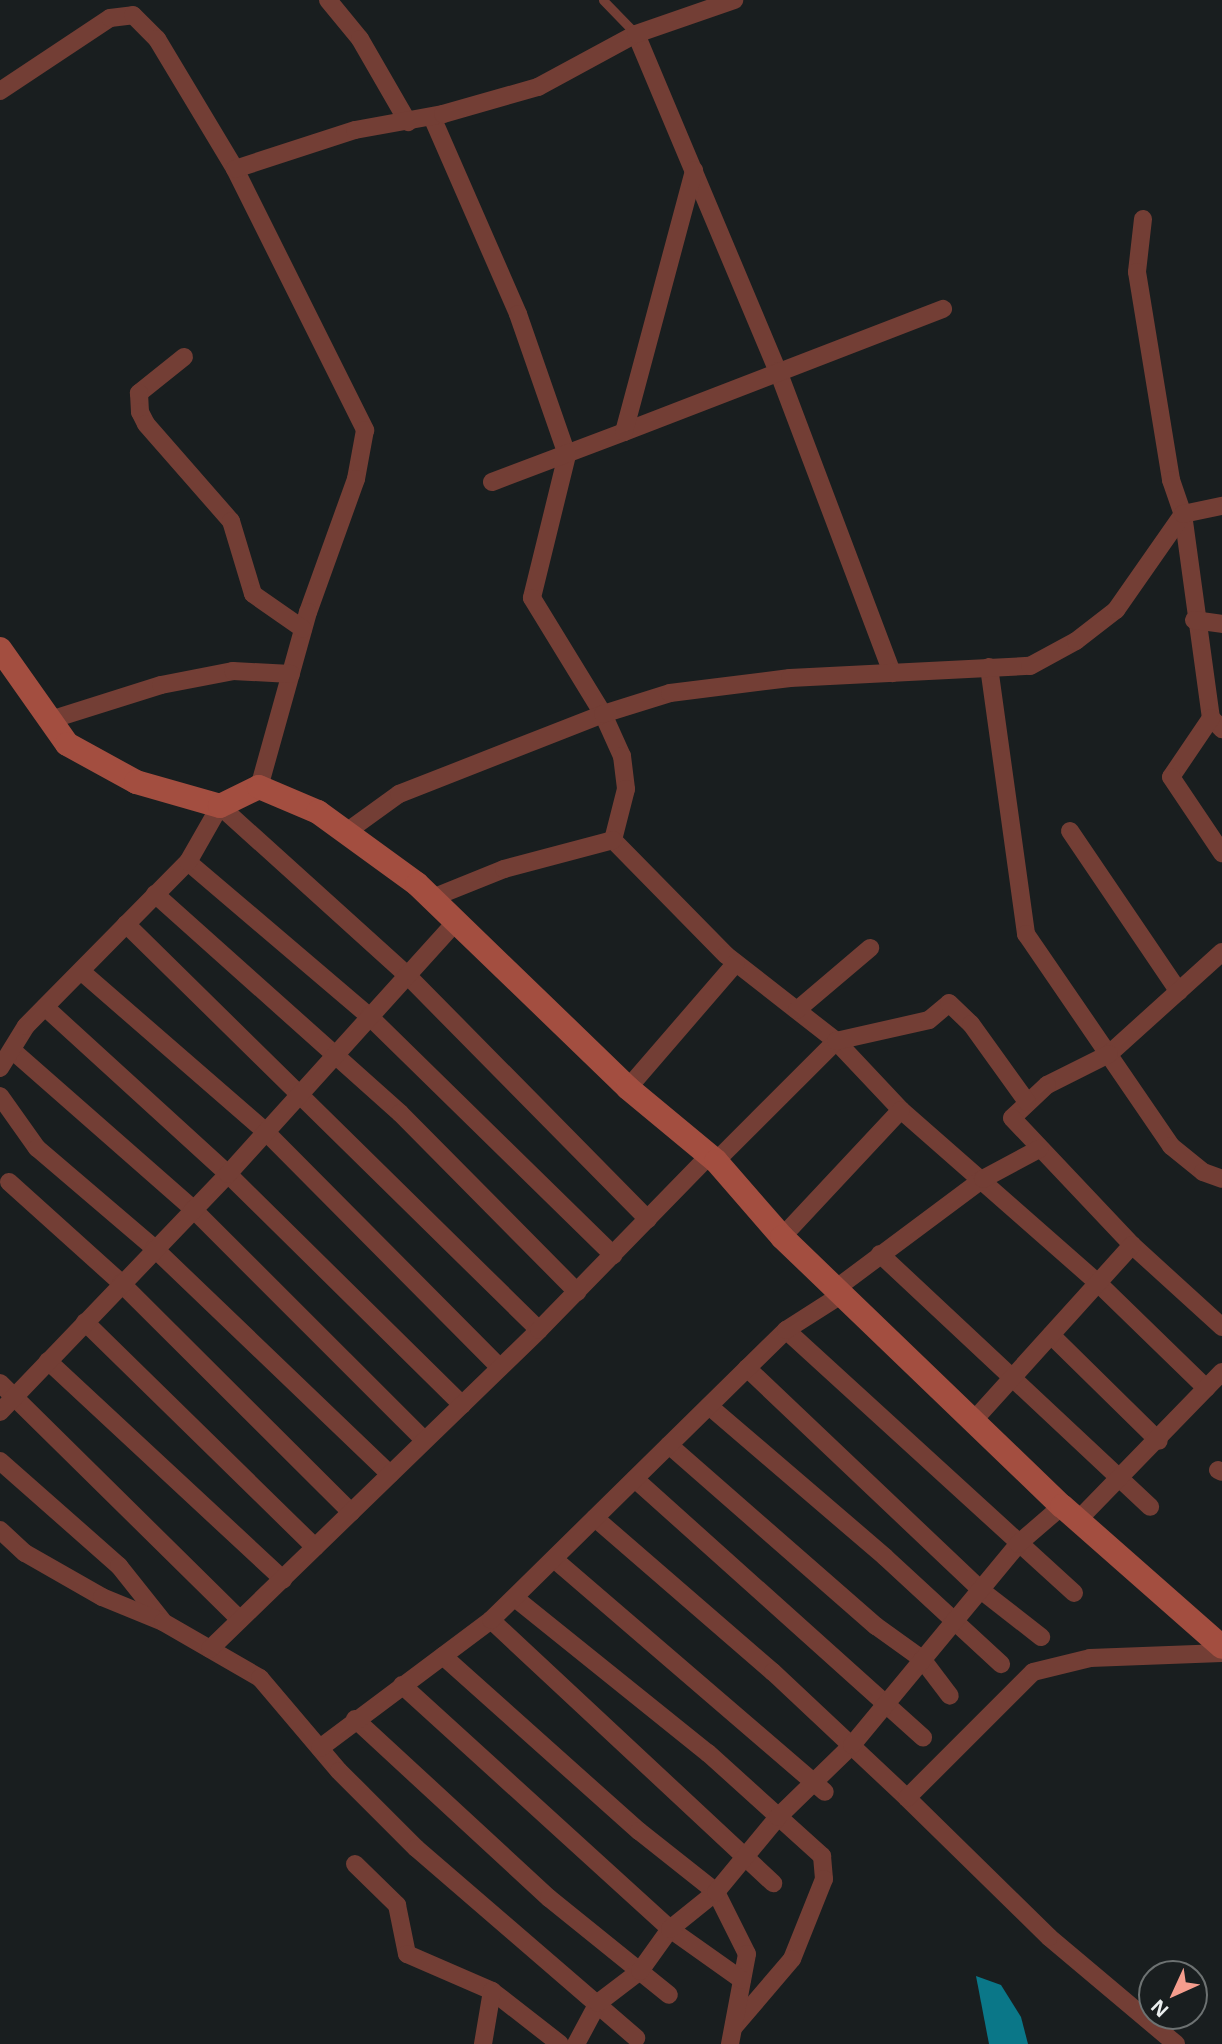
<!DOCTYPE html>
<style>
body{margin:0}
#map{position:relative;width:1222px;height:2044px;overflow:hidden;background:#191e1f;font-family:"Noto Sans",sans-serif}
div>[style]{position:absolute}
.water>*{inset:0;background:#0a7788}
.lane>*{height:9px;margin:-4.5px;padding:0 4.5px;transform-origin:4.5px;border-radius:4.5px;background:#733e35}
.street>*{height:18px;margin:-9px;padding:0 9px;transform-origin:9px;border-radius:9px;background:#733e35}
.secondary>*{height:24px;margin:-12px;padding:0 12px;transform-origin:12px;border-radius:12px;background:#a34e40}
span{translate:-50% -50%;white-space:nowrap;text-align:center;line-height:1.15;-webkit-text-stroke:5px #191e1f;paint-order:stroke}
.north{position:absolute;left:1138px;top:1960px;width:70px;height:70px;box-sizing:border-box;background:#191e1f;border:2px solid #6d7272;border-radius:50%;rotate:225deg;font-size:19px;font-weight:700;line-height:28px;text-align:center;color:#ebefef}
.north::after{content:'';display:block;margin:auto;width:24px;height:32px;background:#f59d8d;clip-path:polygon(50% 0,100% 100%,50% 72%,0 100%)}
</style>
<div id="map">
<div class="water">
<i style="clip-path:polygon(976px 1976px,1001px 1985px,1021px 2017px,1028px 2044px,989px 2044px)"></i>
</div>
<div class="lane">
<i style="left:603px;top:0;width:47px;rotate:45.9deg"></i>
</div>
<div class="street">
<i style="left:328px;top:0;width:50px;rotate:50.6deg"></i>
<i style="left:360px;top:39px;width:96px;rotate:60deg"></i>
<i style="left:636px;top:34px;width:366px;rotate:67.2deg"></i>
<i style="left:778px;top:371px;width:323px;rotate:69.3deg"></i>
<i style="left:0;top:91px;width:132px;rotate:-33.6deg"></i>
<i style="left:110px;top:18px;width:23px;rotate:-7deg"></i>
<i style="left:133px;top:15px;width:34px;rotate:45deg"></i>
<i style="left:157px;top:39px;width:152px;rotate:59deg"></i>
<i style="left:235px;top:169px;width:292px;rotate:63.5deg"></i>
<i style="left:365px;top:430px;width:50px;rotate:100.4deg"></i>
<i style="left:356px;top:479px;width:141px;rotate:109.8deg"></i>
<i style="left:308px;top:612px;width:182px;rotate:105.6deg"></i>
<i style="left:432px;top:117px;width:215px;rotate:66.4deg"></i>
<i style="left:518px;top:314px;width:149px;rotate:70.8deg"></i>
<i style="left:567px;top:455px;width:147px;rotate:103.8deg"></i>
<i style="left:532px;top:598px;width:136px;rotate:58.5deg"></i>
<i style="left:603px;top:714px;width:46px;rotate:65.7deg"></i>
<i style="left:622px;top:756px;width:33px;rotate:83deg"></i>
<i style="left:626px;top:789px;width:53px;rotate:104.3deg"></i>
<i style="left:235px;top:169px;width:126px;rotate:-18deg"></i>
<i style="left:355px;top:130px;width:89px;rotate:-10.3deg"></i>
<i style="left:443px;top:114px;width:99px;rotate:-15.9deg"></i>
<i style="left:538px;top:87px;width:111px;rotate:-28.4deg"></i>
<i style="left:636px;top:34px;width:104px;rotate:-19.1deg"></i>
<i style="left:1143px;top:219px;width:53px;rotate:96.5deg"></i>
<i style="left:1137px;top:272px;width:211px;rotate:80.7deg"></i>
<i style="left:1171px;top:480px;width:36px;rotate:71deg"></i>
<i style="left:1183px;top:514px;width:206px;rotate:82.2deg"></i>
<i style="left:1211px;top:718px;width:16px;rotate:45deg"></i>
<i style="left:184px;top:357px;width:58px;rotate:141.3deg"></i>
<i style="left:139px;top:393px;width:19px;rotate:87deg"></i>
<i style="left:140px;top:412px;width:13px;rotate:63deg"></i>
<i style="left:146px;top:424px;width:129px;rotate:48.8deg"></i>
<i style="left:231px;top:521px;width:76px;rotate:73.2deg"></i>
<i style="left:253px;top:594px;width:61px;rotate:35deg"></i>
<i style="left:624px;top:432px;width:342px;rotate:-21.1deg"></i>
<i style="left:492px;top:482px;width:141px;rotate:-20.7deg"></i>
<i style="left:624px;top:432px;width:271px;rotate:-75deg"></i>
<i style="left:1194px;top:620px;width:28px;rotate:8deg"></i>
<i style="left:989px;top:667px;width:270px;rotate:82.1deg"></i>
<i style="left:1026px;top:934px;width:257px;rotate:55.6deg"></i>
<i style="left:1171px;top:1146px;width:41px;rotate:39.1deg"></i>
<i style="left:1203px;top:1172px;width:20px;rotate:20deg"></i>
<i style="left:1211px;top:718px;width:71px;rotate:124.1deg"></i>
<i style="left:1171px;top:777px;width:92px;rotate:56.1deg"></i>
<i style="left:50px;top:720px;width:116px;rotate:-17.5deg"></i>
<i style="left:161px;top:685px;width:73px;rotate:-11deg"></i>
<i style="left:233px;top:671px;width:58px;rotate:3deg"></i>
<i style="left:1070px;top:831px;width:194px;rotate:55.9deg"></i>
<i style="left:345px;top:833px;width:67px;rotate:-35.8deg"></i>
<i style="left:399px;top:794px;width:219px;rotate:-21.4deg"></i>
<i style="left:603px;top:714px;width:70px;rotate:-17.4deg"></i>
<i style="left:670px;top:693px;width:121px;rotate:-7.1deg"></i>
<i style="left:790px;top:678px;width:240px;rotate:-2.9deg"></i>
<i style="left:1030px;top:666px;width:52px;rotate:-28.5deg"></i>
<i style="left:1076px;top:641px;width:51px;rotate:-37.8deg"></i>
<i style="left:1116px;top:610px;width:117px;rotate:-55.1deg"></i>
<i style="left:1183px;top:514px;width:40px;rotate:-12deg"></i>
<i style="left:613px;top:840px;width:161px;rotate:45.5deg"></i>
<i style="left:726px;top:955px;width:140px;rotate:38deg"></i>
<i style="left:836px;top:1041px;width:95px;rotate:46.7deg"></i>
<i style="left:901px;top:1110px;width:262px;rotate:41.3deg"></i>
<i style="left:1098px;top:1283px;width:151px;rotate:44.2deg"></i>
<i style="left:188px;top:862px;width:238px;rotate:40.4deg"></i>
<i style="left:369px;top:1016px;width:342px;rotate:44.4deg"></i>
<i style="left:155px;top:894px;width:329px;rotate:41.8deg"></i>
<i style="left:400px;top:1113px;width:252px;rotate:45.3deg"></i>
<i style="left:432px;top:898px;width:78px;rotate:-21.9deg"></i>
<i style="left:504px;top:869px;width:113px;rotate:-14.9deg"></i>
<i style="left:126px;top:924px;width:579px;rotate:44.51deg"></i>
<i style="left:1222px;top:952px;width:152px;rotate:137.9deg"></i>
<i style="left:1109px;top:1054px;width:69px;rotate:153.4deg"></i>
<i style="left:1047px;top:1085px;width:48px;rotate:136.7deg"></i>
<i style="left:1012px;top:1118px;width:175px;rotate:46.6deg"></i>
<i style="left:1132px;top:1245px;width:122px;rotate:42.3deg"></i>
<i style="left:82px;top:972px;width:244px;rotate:41deg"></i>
<i style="left:266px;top:1132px;width:332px;rotate:45.2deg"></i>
<i style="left:45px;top:1007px;width:248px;rotate:42.4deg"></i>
<i style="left:228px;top:1174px;width:329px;rotate:44.6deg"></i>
<i style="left:797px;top:1010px;width:96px;rotate:-40.3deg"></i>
<i style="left:12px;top:1050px;width:241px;rotate:41.3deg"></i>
<i style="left:193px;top:1209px;width:327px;rotate:45deg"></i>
<i style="left:0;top:1068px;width:49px;rotate:-58.2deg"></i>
<i style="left:26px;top:1026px;width:231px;rotate:-45.4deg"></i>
<i style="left:188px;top:862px;width:64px;rotate:-60.3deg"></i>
<i style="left:220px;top:806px;width:252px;rotate:42.1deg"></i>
<i style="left:407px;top:975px;width:343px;rotate:45.4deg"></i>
<i style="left:628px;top:1088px;width:165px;rotate:-49.2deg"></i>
<i style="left:0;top:1096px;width:64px;rotate:54.6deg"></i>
<i style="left:37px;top:1148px;width:154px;rotate:40.5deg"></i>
<i style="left:154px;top:1248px;width:327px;rotate:43.8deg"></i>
<i style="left:716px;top:1161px;width:170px;rotate:-45deg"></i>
<i style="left:836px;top:1041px;width:95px;rotate:-12.7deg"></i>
<i style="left:929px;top:1020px;width:26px;rotate:-40deg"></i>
<i style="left:949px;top:1003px;width:30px;rotate:44deg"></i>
<i style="left:971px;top:1024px;width:96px;rotate:54.3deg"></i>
<i style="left:9px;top:1182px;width:151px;rotate:42deg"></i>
<i style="left:121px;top:1283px;width:325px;rotate:44.9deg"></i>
<i style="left:782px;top:1237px;width:174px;rotate:-46.9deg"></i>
<i style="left:880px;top:1254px;width:370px;rotate:43.1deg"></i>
<i style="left:838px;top:1287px;width:181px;rotate:-36.7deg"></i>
<i style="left:983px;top:1179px;width:64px;rotate:-28.2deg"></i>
<i style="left:85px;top:1322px;width:322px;rotate:44.4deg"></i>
<i style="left:786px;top:1330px;width:390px;rotate:42.4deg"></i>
<i style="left:1051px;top:1335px;width:151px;rotate:44.5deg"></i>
<i style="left:48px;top:1361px;width:321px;rotate:42.9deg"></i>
<i style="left:747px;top:1368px;width:324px;rotate:43.5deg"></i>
<i style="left:982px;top:1591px;width:75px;rotate:37.9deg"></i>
<i style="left:0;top:1383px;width:337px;rotate:44.6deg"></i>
<i style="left:709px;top:1406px;width:232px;rotate:40.6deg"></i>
<i style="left:885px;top:1557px;width:158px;rotate:42.7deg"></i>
<i style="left:0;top:1412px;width:330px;rotate:-46.2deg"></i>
<i style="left:228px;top:1174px;width:341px;rotate:-47.9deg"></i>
<i style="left:974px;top:1420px;width:236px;rotate:-47.9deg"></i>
<i style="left:669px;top:1445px;width:275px;rotate:41.2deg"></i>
<i style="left:876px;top:1626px;width:57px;rotate:35.7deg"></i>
<i style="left:922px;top:1659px;width:46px;rotate:52.9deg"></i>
<i style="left:0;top:1461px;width:159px;rotate:41.4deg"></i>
<i style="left:119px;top:1566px;width:69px;rotate:51.5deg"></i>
<i style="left:1218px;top:1470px;width:4px;rotate:27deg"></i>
<i style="left:635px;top:1479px;width:387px;rotate:41.9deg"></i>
<i style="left:595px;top:1518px;width:235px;rotate:40.9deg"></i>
<i style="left:773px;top:1672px;width:184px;rotate:43.2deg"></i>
<i style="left:1079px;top:1519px;width:205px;rotate:-45.8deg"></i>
<i style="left:0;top:1530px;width:34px;rotate:43deg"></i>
<i style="left:25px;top:1553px;width:89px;rotate:29.7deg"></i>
<i style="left:102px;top:1597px;width:66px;rotate:22.3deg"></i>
<i style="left:163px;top:1622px;width:112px;rotate:30deg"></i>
<i style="left:260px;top:1678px;width:122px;rotate:49.7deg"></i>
<i style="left:339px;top:1771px;width:109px;rotate:45deg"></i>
<i style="left:416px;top:1848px;width:291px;rotate:40.8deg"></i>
<i style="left:554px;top:1559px;width:357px;rotate:40.7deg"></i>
<i style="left:515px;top:1598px;width:248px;rotate:38.8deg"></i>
<i style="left:708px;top:1753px;width:154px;rotate:42.1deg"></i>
<i style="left:822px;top:1856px;width:23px;rotate:85deg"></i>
<i style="left:824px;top:1879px;width:86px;rotate:111.8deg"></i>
<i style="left:792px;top:1959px;width:89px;rotate:130.5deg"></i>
<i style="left:491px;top:1620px;width:386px;rotate:43deg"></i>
<i style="left:210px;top:1649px;width:458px;rotate:-44.1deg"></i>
<i style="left:539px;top:1330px;width:243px;rotate:-45.7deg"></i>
<i style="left:443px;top:1656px;width:263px;rotate:41.8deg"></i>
<i style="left:639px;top:1831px;width:98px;rotate:38.4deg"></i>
<i style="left:716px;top:1892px;width:69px;rotate:63.4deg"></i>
<i style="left:747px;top:1954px;width:92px;rotate:100.7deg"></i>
<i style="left:402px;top:1685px;width:362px;rotate:42.3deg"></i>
<i style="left:670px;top:1929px;width:88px;rotate:35.3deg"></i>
<i style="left:355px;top:1719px;width:264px;rotate:42.7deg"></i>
<i style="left:549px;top:1898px;width:154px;rotate:38.9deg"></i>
<i style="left:320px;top:1748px;width:214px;rotate:-36.8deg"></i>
<i style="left:491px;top:1620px;width:414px;rotate:-44.5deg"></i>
<i style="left:786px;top:1330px;width:69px;rotate:-32.5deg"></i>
<i style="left:355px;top:1864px;width:59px;rotate:44.3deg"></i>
<i style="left:397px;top:1905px;width:50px;rotate:78.5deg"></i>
<i style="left:407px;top:1954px;width:93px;rotate:23.5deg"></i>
<i style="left:492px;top:1991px;width:86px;rotate:37.9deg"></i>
<i style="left:483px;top:2044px;width:54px;rotate:-80.4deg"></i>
<i style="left:576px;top:2044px;width:47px;rotate:-61.8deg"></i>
<i style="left:598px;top:2003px;width:53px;rotate:-37.3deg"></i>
<i style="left:640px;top:1971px;width:52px;rotate:-54.5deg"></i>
<i style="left:670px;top:1929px;width:59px;rotate:-38.8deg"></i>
<i style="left:716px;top:1892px;width:97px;rotate:-50.4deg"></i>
<i style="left:778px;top:1817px;width:103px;rotate:-44.2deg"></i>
<i style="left:852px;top:1745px;width:261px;rotate:-50.4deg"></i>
<i style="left:1018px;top:1544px;width:58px;rotate:-40.8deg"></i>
<i style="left:1176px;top:2044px;width:166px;rotate:-139.9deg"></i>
<i style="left:1049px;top:1937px;width:199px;rotate:-135.6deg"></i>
<i style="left:907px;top:1798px;width:178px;rotate:-45deg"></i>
<i style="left:1033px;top:1672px;width:59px;rotate:-13.8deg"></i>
<i style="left:1090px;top:1658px;width:132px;rotate:-2.2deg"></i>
</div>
<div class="secondary">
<i style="left:0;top:649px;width:116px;rotate:54.8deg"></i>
<i style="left:67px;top:744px;width:79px;rotate:28.8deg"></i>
<i style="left:136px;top:782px;width:87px;rotate:15.9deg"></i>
<i style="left:220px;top:806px;width:43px;rotate:-26deg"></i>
<i style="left:259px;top:787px;width:64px;rotate:23deg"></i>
<i style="left:318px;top:812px;width:122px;rotate:36deg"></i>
<i style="left:417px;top:884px;width:293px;rotate:44deg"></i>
<i style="left:628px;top:1088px;width:114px;rotate:39.7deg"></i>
<i style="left:716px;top:1161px;width:101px;rotate:49deg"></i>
<i style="left:782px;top:1237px;width:388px;rotate:43.9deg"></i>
<i style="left:1062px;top:1506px;width:213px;rotate:41.4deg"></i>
</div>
<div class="north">N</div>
</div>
